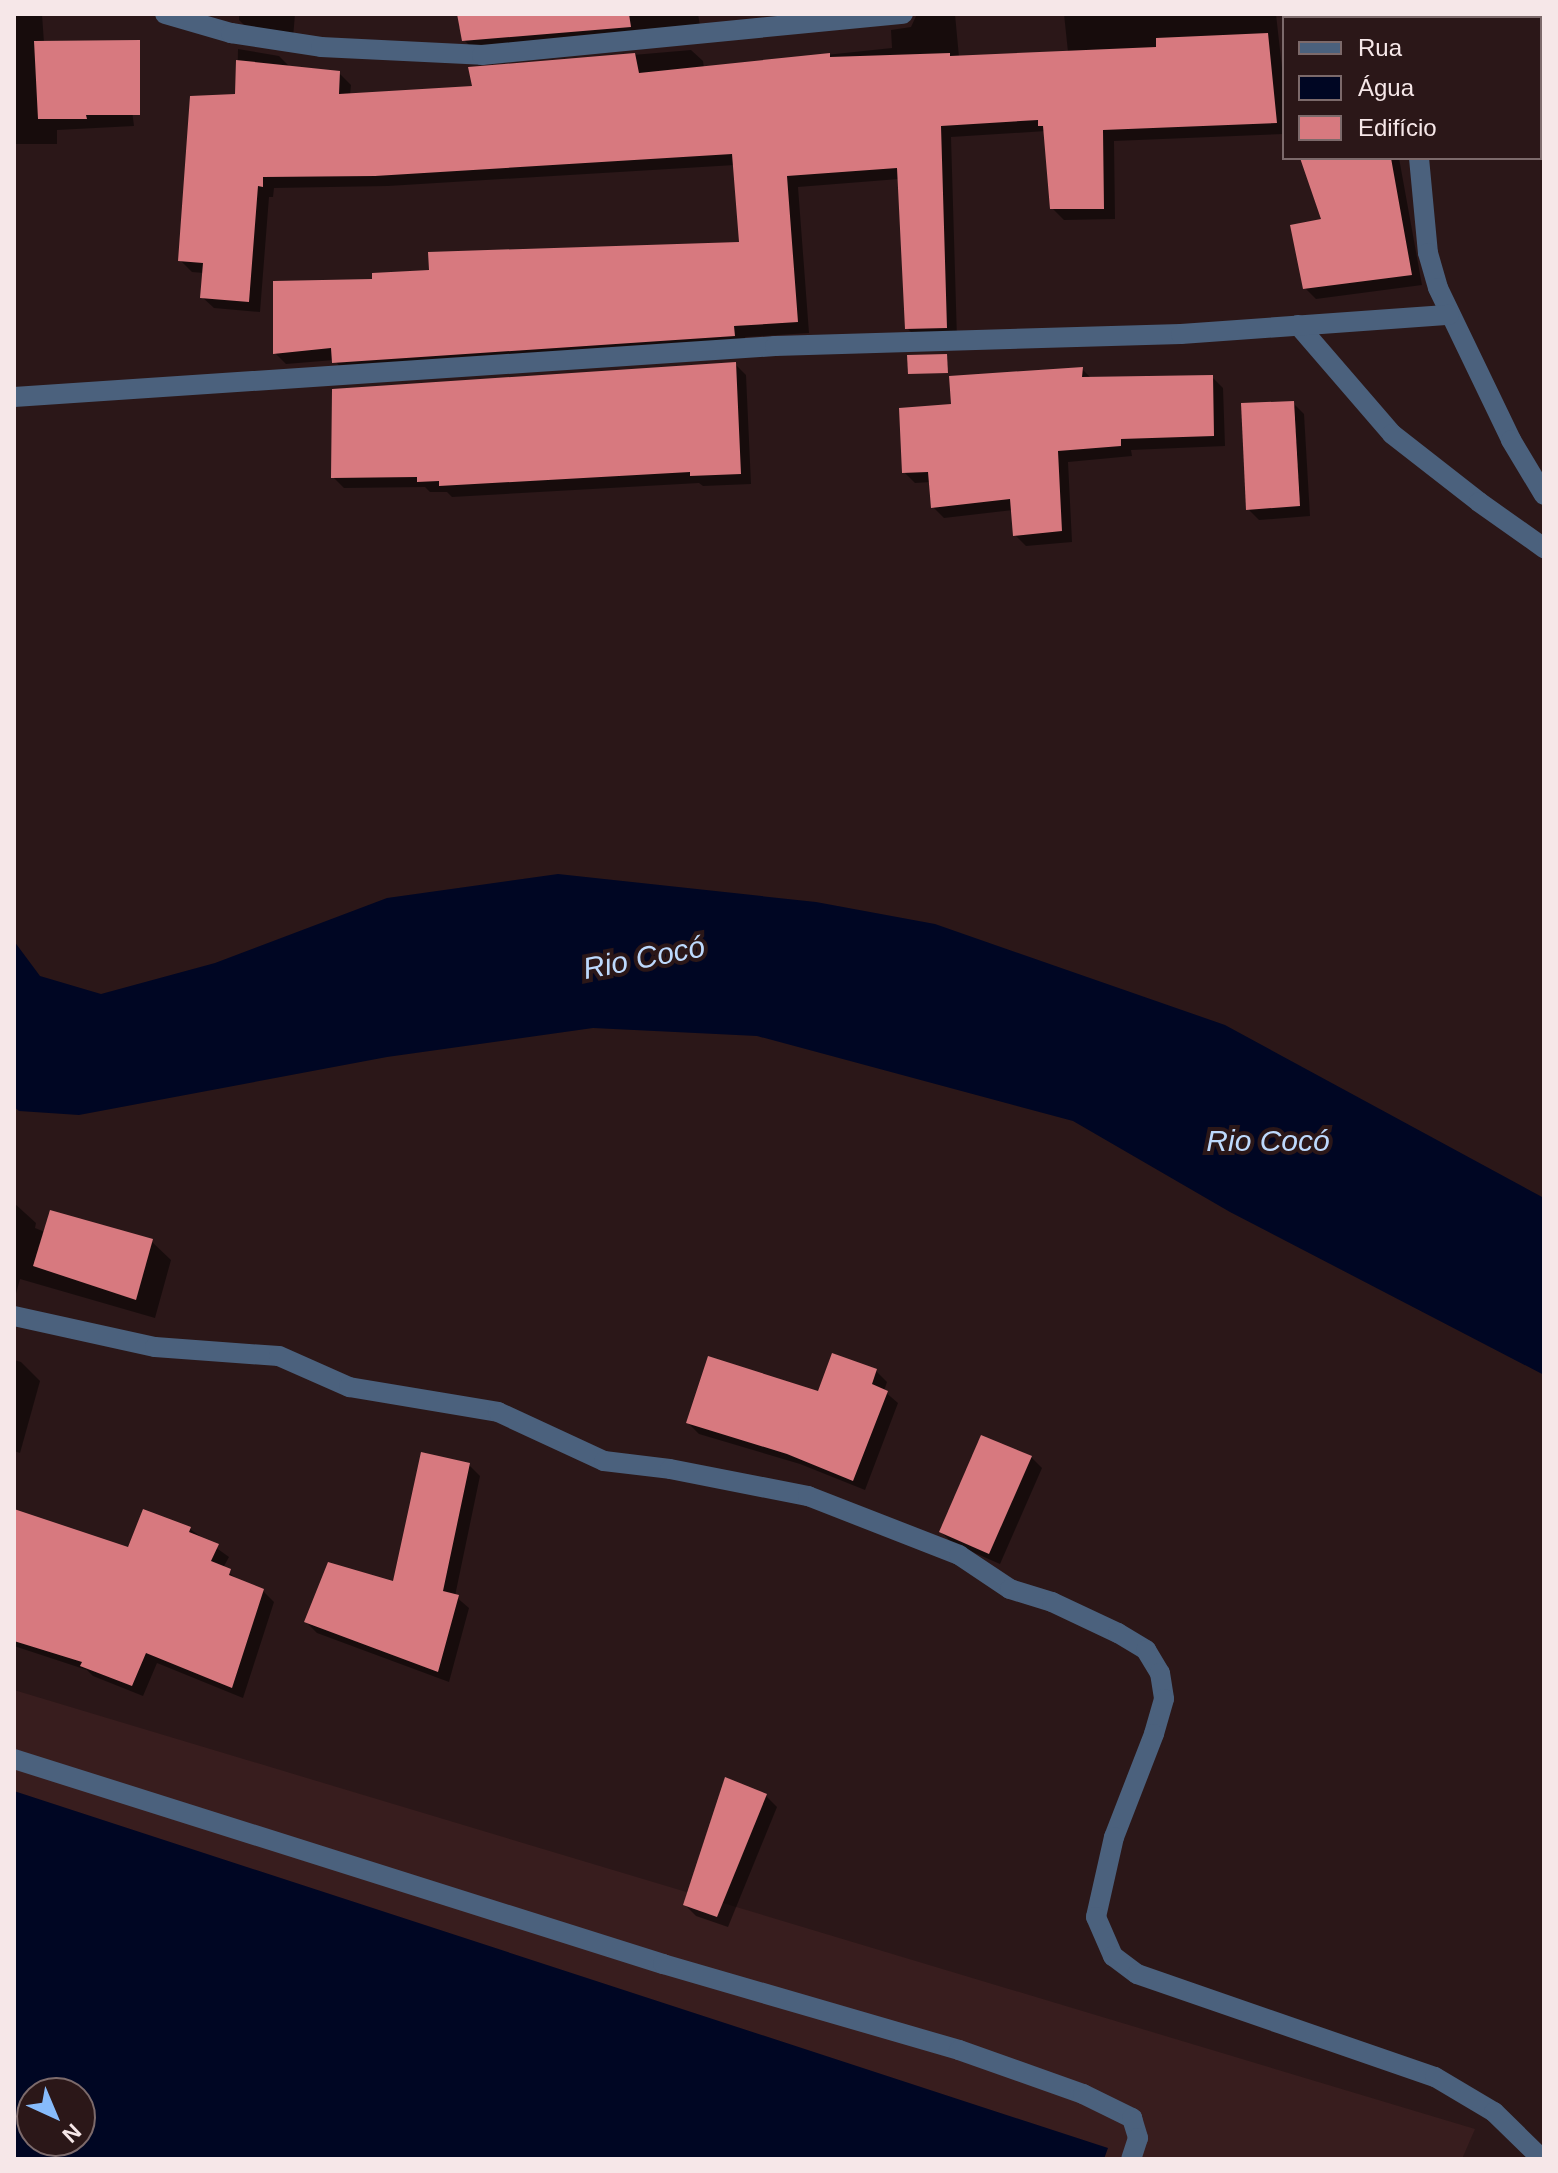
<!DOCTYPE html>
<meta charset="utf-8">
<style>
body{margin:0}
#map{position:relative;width:1558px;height:2173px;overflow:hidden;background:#2b1718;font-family:Helvetica,sans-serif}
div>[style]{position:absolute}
.built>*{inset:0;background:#381d1e}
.water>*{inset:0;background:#000623}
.shadow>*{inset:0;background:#0007}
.building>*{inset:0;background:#d7797f}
.lane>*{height:20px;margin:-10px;padding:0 10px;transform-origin:10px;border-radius:10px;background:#4b617d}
.street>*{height:20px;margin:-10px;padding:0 10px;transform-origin:10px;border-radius:10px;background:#4b617d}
span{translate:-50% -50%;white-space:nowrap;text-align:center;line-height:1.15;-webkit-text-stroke:8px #2b1718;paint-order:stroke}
.water-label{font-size:30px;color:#bdd9fd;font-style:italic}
.frame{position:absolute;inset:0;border:16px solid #f6e7e8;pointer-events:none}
.legend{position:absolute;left:1282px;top:16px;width:260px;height:144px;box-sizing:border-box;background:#2b1718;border:2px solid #7c6a6b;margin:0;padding:10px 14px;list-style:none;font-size:24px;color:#f6e7e8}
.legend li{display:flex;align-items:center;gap:16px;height:40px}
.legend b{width:40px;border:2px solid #7c6a6b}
.north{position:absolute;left:16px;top:2077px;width:80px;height:80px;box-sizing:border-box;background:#2b1718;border:2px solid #7c6a6b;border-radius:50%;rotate:136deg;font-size:22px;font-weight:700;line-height:32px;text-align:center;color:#f6e7e8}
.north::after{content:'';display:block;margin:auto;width:28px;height:36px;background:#87bbfb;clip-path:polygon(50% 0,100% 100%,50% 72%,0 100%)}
</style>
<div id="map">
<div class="built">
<i style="clip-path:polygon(evenodd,14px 1690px,1475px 2129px,1462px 2159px,14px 2159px,14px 1690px,32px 2093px,80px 2093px,80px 2141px,32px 2141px,32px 2093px)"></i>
</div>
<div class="water">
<i style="clip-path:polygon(558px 874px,816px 902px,935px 924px,1225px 1025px,1544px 1198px,1544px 1375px,1230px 1212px,1073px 1121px,757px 1036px,593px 1028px,387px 1057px,79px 1115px,19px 1111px,14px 1107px,14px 941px,40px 976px,101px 994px,215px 963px,387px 898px)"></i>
<i style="clip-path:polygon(evenodd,14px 1791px,1108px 2148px,1104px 2159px,14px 2159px,14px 1791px,32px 2093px,80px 2093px,80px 2141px,32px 2141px,32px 2093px)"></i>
</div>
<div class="shadow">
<i style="clip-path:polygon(14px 14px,42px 14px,44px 43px,125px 54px,134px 126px,57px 130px,57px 144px,14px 144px)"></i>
<i style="clip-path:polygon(239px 14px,295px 14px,293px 38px,250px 31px,239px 20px)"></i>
<i style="clip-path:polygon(459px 14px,698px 14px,702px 37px,480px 56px,464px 40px)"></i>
<i style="clip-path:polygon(917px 14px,955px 14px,959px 57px,1068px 52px,1064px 14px,1276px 14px,1284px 86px,1284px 134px,1114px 141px,1115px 219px,1064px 220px,1052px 208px,1046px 131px,951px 137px,957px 339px,919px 340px,907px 328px,899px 179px,798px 187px,809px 333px,745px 337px,746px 347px,346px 373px,334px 360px,286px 364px,275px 353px,374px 281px,741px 243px,735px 165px,388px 186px,274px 188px,273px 197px,269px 197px,260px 312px,214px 308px,202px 297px,204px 273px,192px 272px,180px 260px,237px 96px,238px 49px,279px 56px,291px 68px,339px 73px,351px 85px,350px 95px,475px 88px,471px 69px,691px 50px,703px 61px,704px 68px,892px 48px,891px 30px,911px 27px)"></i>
<i style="clip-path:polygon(1442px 14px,1544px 14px,1544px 59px,1540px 60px,1540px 18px,1443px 18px)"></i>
<i style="clip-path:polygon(1302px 158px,1399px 158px,1422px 285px,1316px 299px,1305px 288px,1324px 220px)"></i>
<i style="clip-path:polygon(735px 364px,746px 375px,751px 484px,703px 486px,699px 483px,452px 497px,447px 492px,430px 492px,425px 487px,344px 488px,333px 477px)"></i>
<i style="clip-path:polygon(1082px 369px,1092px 379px,1212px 377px,1223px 388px,1225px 446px,1131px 450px,1132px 456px,1068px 462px,1072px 542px,1026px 546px,1015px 535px,1013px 510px,944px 518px,933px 507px,931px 482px,915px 483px,904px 472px,953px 406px)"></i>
<i style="clip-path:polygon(1293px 403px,1304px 414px,1310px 516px,1259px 520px,1248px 509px)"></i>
<i style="clip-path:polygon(14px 1203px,36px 1223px,35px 1228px,45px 1232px,151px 1241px,171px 1260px,155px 1318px,20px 1279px,14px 1301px)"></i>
<i style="clip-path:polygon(14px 1360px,21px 1362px,40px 1381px,20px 1453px,14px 1451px)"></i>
<i style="clip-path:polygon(876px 1371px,887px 1382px,884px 1391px,898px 1403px,865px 1490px,800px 1464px,699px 1434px,688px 1423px,819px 1394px)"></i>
<i style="clip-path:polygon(1031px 1457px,1042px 1468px,1000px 1564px,952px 1543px,941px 1532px)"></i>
<i style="clip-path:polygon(469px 1465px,480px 1476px,455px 1596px,469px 1608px,449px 1682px,317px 1633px,306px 1622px,394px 1584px)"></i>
<i style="clip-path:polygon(190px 1529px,229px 1557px,223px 1568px,242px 1583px,263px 1591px,274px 1602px,243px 1698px,157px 1663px,143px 1696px,93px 1676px,87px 1670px,14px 1646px,14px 1607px,129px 1550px)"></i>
<i style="clip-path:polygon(766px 1796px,777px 1807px,728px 1927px,696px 1916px,685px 1905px)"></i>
</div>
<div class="building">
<i style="clip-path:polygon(457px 14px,629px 14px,631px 27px,462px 41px)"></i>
<i style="clip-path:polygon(1268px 33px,1277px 123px,1103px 130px,1104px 209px,1050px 209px,1043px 126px,1038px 126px,1038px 120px,941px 126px,947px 328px,905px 329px,897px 168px,787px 176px,798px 322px,734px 326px,735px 336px,332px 363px,331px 348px,273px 354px,273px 281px,372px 279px,372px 273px,429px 270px,428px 252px,739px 242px,732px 154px,375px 176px,263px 177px,263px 187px,258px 186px,249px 302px,200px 298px,203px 263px,178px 261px,190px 96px,235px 94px,236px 60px,340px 71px,339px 94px,472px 86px,468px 67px,635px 53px,639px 73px,830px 53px,830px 57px,950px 53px,950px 56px,1156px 47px,1156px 38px)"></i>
<i style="clip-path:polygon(140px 40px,140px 115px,86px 115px,87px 119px,38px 119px,34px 41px)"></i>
<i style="clip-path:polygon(1300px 158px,1391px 158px,1412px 275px,1303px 289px,1290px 225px,1321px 219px)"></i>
<i style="clip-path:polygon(947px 354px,948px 373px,908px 374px,907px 355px)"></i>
<i style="clip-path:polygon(736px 362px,741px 474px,690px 476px,690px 472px,439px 486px,439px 481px,417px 482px,417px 477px,331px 478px,332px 389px)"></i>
<i style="clip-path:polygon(1083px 367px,1082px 377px,1213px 375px,1214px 436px,1121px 439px,1121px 446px,1058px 451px,1062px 531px,1013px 536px,1010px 499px,931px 508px,928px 472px,902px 473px,899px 408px,951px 404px,949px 376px)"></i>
<i style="clip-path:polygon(1294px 401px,1300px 506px,1246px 510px,1241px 403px)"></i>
<i style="clip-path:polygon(50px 1210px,153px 1239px,136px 1300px,33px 1266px)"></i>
<i style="clip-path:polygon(832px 1353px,877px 1369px,872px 1384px,888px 1391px,853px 1481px,787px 1454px,686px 1423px,708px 1356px,818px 1391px)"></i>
<i style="clip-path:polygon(981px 1435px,1032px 1456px,989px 1554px,939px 1532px)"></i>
<i style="clip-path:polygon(421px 1452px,470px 1463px,443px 1591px,459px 1595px,438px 1672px,304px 1622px,328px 1562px,393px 1581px)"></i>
<i style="clip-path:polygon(14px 1509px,128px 1547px,143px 1509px,191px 1527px,189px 1532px,219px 1544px,211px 1561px,231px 1569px,229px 1575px,264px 1589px,232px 1688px,146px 1653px,132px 1686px,80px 1666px,82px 1662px,14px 1641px)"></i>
<i style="clip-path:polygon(725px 1777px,767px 1794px,717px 1917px,683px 1905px)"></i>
</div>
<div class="lane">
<i style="left:14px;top:1759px;width:681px;rotate:17.53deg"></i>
<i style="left:663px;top:1964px;width:308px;rotate:16.2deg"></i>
<i style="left:959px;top:2050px;width:132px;rotate:19.5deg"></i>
<i style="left:1083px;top:2094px;width:55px;rotate:26.1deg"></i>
<i style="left:1132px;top:2118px;width:21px;rotate:73deg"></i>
<i style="left:1138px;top:2138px;width:22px;rotate:108deg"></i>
</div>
<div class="street">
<i style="left:165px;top:14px;width:69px;rotate:16.1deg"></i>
<i style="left:231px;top:33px;width:91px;rotate:8.8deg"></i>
<i style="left:321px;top:47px;width:161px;rotate:2.8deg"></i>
<i style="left:482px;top:55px;width:423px;rotate:-5.6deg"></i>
<i style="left:1412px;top:14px;width:4px;rotate:90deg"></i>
<i style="left:1419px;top:158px;width:95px;rotate:84.6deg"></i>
<i style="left:1428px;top:253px;width:36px;rotate:74deg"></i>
<i style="left:1438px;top:288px;width:169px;rotate:64.3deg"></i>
<i style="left:1511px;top:440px;width:64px;rotate:59deg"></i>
<i style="left:1298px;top:325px;width:144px;rotate:49.2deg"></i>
<i style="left:1392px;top:434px;width:110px;rotate:38deg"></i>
<i style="left:1479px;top:502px;width:80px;rotate:35.3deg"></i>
<i style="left:14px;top:397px;width:763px;rotate:-3.83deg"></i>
<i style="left:775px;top:346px;width:406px;rotate:-1.7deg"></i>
<i style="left:1181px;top:334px;width:269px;rotate:-4.1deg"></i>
<i style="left:14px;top:1316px;width:144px;rotate:12.4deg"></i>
<i style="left:155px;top:1347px;width:124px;rotate:4.2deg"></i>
<i style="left:279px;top:1356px;width:77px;rotate:23.9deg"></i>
<i style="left:349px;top:1387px;width:151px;rotate:9.5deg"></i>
<i style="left:498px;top:1412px;width:117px;rotate:24.8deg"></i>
<i style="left:604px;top:1461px;width:66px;rotate:6.9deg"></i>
<i style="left:670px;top:1469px;width:141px;rotate:11.1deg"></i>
<i style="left:808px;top:1496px;width:162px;rotate:21.3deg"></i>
<i style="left:959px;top:1555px;width:61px;rotate:33.7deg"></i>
<i style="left:1010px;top:1589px;width:44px;rotate:17.2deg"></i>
<i style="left:1052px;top:1602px;width:73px;rotate:25.2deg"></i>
<i style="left:1118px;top:1633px;width:33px;rotate:31deg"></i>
<i style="left:1146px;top:1650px;width:27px;rotate:59deg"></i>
<i style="left:1160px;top:1673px;width:26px;rotate:81deg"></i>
<i style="left:1164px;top:1699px;width:36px;rotate:106deg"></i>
<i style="left:1154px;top:1734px;width:110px;rotate:111.2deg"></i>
<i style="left:1114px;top:1837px;width:82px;rotate:102.7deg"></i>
<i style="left:1096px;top:1917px;width:43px;rotate:66.4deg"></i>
<i style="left:1113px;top:1956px;width:30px;rotate:37deg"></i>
<i style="left:1137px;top:1974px;width:315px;rotate:19.1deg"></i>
<i style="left:1435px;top:2077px;width:69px;rotate:30.7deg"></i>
<i style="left:1494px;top:2112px;width:67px;rotate:44.4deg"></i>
</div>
<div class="water-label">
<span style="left:644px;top:958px;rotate:-11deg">Rio Cocó</span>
<span style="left:1268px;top:1141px">Rio Cocó</span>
</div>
<div class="frame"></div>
<ul class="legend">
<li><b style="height:10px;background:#4b617d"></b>Rua</li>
<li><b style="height:22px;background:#000623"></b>Água</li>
<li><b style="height:22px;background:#d7797f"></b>Edifício</li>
</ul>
<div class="north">N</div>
</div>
